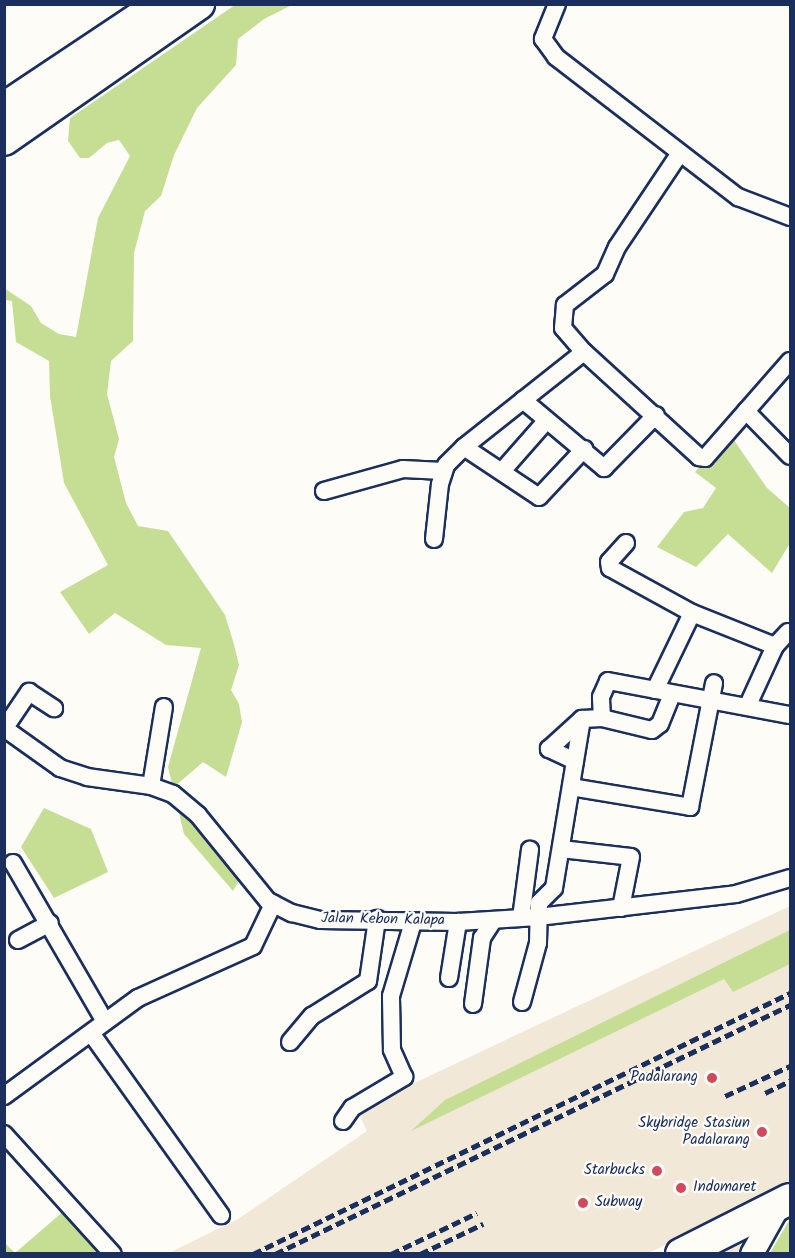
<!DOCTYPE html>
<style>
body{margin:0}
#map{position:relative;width:795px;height:1258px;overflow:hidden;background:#fdfcf7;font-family:Kalam,sans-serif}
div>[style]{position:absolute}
.built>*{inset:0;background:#f2e8d7}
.green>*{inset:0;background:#c6de94}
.roads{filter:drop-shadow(2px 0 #1b2f5e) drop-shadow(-2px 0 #1b2f5e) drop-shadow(0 2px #1b2f5e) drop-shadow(0 -2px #1b2f5e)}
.street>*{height:16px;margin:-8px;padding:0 8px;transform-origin:8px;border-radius:8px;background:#fdfcf7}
.secondary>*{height:22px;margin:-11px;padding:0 11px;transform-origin:11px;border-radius:11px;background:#fdfcf7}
.highway>*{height:30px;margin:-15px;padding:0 15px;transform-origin:15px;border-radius:15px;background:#fdfcf7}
.rail>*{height:4.5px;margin-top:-2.25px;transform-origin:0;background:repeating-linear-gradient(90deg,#1b2f5e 0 9px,transparent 0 13.5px)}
.dots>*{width:16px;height:16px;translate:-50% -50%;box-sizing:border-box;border:3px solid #fdfcf7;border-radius:50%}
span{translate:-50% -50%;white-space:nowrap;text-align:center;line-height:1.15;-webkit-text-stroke:4.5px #fdfcf7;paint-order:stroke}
.street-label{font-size:15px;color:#1b2f5e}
.poi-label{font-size:15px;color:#1b2f5e}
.right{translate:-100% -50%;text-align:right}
.left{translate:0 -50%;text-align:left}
.frame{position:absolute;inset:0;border:6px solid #1b2f5e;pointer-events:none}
</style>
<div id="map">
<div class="built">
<i style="clip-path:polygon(790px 906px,790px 1187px,648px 1253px,167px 1254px,238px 1219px,367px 1131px,357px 1110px)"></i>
<i style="clip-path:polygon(738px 1243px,743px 1248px,739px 1253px,714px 1254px)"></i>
</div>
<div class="green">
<i style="clip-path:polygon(235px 5px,292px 5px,264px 19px,238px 39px,236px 65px,197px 108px,174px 155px,161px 196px,145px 211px,134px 253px,133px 341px,111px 361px,107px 394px,119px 439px,114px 457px,126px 503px,138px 526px,168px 531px,225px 615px,233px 641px,239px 665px,231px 690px,239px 704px,242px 722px,226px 777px,203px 762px,174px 787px,243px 874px,233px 891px,184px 834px,168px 767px,201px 648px,166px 645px,115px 613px,89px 634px,60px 592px,108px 565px,64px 483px,50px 396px,49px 361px,16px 342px,12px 301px,5px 300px,4px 288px,31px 306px,41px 323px,59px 334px,76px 337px,98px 218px,130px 156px,119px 140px,107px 143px,89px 158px,80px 158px,68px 141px,70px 118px)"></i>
<i style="clip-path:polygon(729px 433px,767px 488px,790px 508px,790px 543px,772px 573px,728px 534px,696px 567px,657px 547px,684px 512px,703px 508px,716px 488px,695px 472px)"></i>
<i style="clip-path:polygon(44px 808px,91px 829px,108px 872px,54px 898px,21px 847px)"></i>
<i style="clip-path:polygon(790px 930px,790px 964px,733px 992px,724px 979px,411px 1131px,445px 1100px)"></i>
<i style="clip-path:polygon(65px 1210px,110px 1253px,5px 1253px,4px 1242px,15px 1253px)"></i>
<i style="clip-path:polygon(790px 1219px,790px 1253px,770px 1253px)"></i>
</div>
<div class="roads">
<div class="street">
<i style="left:557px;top:4px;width:38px;rotate:112deg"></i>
<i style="left:543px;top:39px;width:22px;rotate:54deg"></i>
<i style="left:556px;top:57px;width:230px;rotate:37.6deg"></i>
<i style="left:738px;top:197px;width:56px;rotate:21deg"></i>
<i style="left:680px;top:153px;width:113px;rotate:123.8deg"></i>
<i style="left:617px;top:247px;width:30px;rotate:114deg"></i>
<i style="left:605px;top:274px;width:51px;rotate:142.2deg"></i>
<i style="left:565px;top:305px;width:23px;rotate:95deg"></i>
<i style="left:563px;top:328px;width:32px;rotate:49deg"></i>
<i style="left:584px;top:352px;width:156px;rotate:42.4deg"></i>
<i style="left:699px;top:457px;width:6px;rotate:9deg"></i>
<i style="left:705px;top:458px;width:129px;rotate:-48.8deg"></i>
<i style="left:523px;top:400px;width:106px;rotate:40deg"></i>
<i style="left:604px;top:468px;width:74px;rotate:-45.5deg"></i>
<i style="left:746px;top:411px;width:63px;rotate:45.6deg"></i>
<i style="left:464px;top:447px;width:90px;rotate:33.7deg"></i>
<i style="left:539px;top:497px;width:66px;rotate:-46.8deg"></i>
<i style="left:503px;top:470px;width:65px;rotate:-48.7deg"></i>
<i style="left:324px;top:491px;width:82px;rotate:-15.6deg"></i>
<i style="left:403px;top:469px;width:40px;rotate:2.9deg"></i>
<i style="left:434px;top:539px;width:55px;rotate:-83.8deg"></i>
<i style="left:440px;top:484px;width:20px;rotate:-72deg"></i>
<i style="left:446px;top:465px;width:25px;rotate:-45deg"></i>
<i style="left:464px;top:447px;width:153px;rotate:-38.4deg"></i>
<i style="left:626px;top:543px;width:25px;rotate:132deg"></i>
<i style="left:609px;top:562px;width:6px;rotate:81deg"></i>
<i style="left:610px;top:568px;width:94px;rotate:28.8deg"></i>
<i style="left:692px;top:613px;width:89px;rotate:21.7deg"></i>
<i style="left:655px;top:690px;width:85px;rotate:-64.3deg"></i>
<i style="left:748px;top:705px;width:65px;rotate:-65.4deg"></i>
<i style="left:775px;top:646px;width:19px;rotate:-47deg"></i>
<i style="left:602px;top:718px;width:21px;rotate:-93deg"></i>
<i style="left:601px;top:697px;width:17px;rotate:-66deg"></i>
<i style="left:608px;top:681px;width:185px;rotate:10.6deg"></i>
<i style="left:4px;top:728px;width:69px;rotate:35.5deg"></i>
<i style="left:60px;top:768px;width:28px;rotate:18deg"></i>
<i style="left:87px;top:777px;width:65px;rotate:8deg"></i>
<i style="left:151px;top:786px;width:23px;rotate:20deg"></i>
<i style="left:173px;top:794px;width:33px;rotate:40deg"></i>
<i style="left:198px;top:815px;width:111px;rotate:50.9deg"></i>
<i style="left:268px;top:901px;width:27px;rotate:27deg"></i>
<i style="left:292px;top:913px;width:29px;rotate:14deg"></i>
<i style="left:320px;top:920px;width:138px;rotate:0.8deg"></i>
<i style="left:458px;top:922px;width:80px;rotate:-3.6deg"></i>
<i style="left:538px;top:917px;width:199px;rotate:-6.6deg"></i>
<i style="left:736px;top:894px;width:56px;rotate:-16.5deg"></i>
<i style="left:4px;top:729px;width:45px;rotate:-56deg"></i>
<i style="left:29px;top:692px;width:30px;rotate:33deg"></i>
<i style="left:575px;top:761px;width:29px;rotate:-155deg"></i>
<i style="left:549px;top:749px;width:45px;rotate:-42.3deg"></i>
<i style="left:582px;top:719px;width:20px;rotate:-3deg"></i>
<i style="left:602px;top:718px;width:51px;rotate:13.5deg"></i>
<i style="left:652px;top:730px;width:10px;rotate:-37deg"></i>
<i style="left:660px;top:724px;width:31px;rotate:-68deg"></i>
<i style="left:151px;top:786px;width:80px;rotate:-80.7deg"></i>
<i style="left:571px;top:787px;width:121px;rotate:9.5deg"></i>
<i style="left:690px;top:807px;width:126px;rotate:-79deg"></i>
<i style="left:561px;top:849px;width:70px;rotate:6.5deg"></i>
<i style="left:631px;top:857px;width:52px;rotate:101.1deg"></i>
<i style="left:13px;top:863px;width:181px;rotate:59.9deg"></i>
<i style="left:521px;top:918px;width:69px;rotate:-82.5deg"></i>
<i style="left:18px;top:940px;width:36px;rotate:-28deg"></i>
<i style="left:449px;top:978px;width:57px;rotate:-80.9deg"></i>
<i style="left:522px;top:1002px;width:61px;rotate:-74.8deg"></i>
<i style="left:538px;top:943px;width:40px;rotate:-88.6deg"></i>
<i style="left:539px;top:903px;width:21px;rotate:-45deg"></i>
<i style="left:554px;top:888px;width:171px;rotate:-80.6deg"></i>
<i style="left:473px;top:1004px;width:67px;rotate:-82.2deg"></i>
<i style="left:482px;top:938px;width:20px;rotate:-57deg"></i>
<i style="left:91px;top:1033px;width:224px;rotate:54.5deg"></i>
<i style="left:290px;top:1042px;width:34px;rotate:-50deg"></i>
<i style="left:312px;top:1016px;width:66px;rotate:-32deg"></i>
<i style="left:368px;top:981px;width:63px;rotate:-81.7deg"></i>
<i style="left:4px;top:1096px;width:166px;rotate:-36.2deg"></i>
<i style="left:138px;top:998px;width:126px;rotate:-24.3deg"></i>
<i style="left:253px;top:946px;width:47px;rotate:-64.5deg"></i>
<i style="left:343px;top:1121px;width:16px;rotate:-55deg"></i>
<i style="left:352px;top:1108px;width:61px;rotate:-30.8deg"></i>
<i style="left:404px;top:1077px;width:30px;rotate:-114deg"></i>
<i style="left:392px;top:1050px;width:54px;rotate:-91.1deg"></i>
<i style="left:391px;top:996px;width:77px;rotate:-73.4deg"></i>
<i style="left:4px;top:1134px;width:162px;rotate:47.8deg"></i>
</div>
<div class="secondary">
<i style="left:752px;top:1254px;width:57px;rotate:-60.8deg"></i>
</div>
<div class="highway">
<i style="left:4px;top:108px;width:187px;rotate:-33.7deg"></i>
<i style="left:4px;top:140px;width:238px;rotate:-34.9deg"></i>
<i style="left:681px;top:1254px;width:122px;rotate:-26.8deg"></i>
</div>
</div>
<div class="rail">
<i style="left:765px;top:1093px;width:28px;rotate:-26deg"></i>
<i style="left:725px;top:1096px;width:72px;rotate:-24.8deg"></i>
<i style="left:253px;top:1254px;width:597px;rotate:-25.92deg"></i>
<i style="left:275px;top:1254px;width:572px;rotate:-25.8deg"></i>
<i style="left:391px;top:1254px;width:95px;rotate:-25.5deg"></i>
<i style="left:420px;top:1254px;width:70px;rotate:-25.5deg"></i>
</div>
<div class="dots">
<i style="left:712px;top:1078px;background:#d1495b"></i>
<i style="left:762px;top:1132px;background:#d1495b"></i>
<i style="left:657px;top:1171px;background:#d1495b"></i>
<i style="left:681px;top:1188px;background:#d1495b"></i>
<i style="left:583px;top:1203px;background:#d1495b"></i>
</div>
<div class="street-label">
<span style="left:383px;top:920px;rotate:1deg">Jalan Kebon Kalapa</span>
</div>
<div class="poi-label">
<span class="right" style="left:698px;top:1078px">Padalarang</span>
<span class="right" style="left:750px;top:1132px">Skybridge Stasiun<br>Padalarang</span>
<span class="right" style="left:645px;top:1171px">Starbucks</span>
<span class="left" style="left:693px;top:1188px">Indomaret</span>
<span class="left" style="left:595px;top:1203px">Subway</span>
</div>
<div class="frame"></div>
</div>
